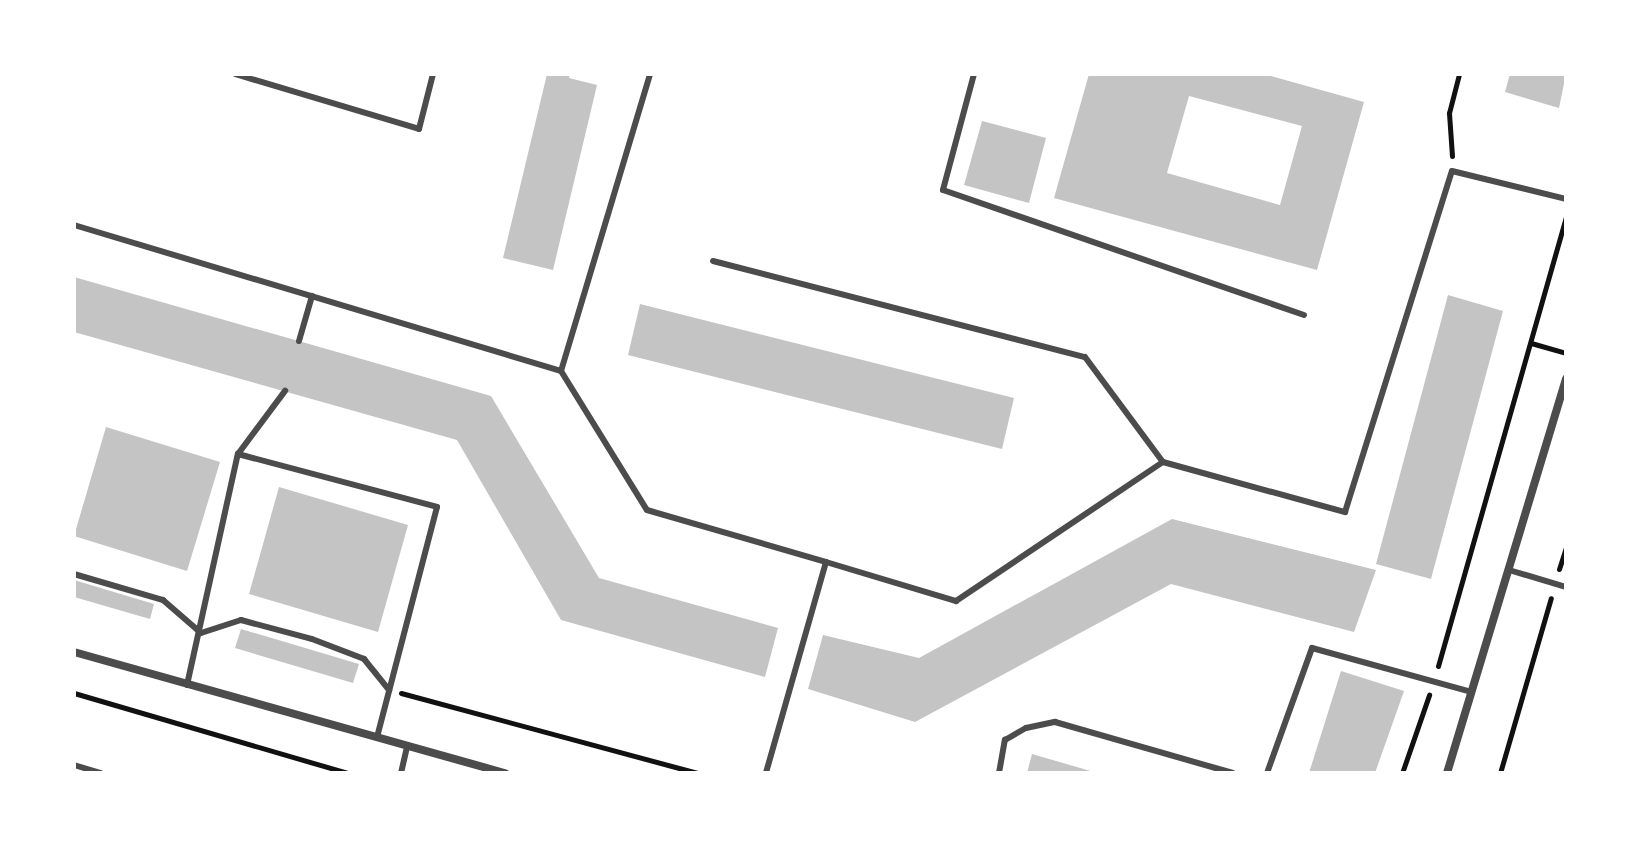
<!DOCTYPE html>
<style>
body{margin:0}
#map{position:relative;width:1640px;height:847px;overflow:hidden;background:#fff;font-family:Ubuntu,sans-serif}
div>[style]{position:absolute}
.building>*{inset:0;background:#c4c4c4}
.path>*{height:5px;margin:-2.5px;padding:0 2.5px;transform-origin:2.5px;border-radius:2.5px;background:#111}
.service>*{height:6px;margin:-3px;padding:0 3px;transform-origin:3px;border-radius:3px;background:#4c4c4c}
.minor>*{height:8px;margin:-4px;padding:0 4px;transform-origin:4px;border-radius:4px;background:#4c4c4c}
span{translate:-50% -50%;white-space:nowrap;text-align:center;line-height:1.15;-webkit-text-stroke:8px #fff;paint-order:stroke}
.frame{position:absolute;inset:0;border:76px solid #fff;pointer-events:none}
</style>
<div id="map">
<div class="building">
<i style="clip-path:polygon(547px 74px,570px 74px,569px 78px,597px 85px,553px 270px,503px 258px)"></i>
<i style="clip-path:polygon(evenodd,1089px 74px,1264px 74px,1364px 102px,1317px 270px,1054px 198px,1089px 74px,1189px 96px,1302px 126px,1280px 205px,1167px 173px,1189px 96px)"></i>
<i style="clip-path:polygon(1510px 74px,1566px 74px,1559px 108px,1505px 92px)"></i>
<i style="clip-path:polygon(982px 121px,1046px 138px,1029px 203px,964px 185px)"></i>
<i style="clip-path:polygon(74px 277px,491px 396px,599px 578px,778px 628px,765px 677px,561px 620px,457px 440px,74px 332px)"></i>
<i style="clip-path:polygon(1448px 295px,1503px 311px,1431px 579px,1376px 564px)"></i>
<i style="clip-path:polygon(640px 304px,1014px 398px,1002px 449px,628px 355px)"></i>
<i style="clip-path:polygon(106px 427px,220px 462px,187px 571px,74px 536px)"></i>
<i style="clip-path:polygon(279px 487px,408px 525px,378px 632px,249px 594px)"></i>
<i style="clip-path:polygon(1172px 519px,1376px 570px,1354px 632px,1171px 584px,915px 722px,808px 689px,823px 635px,919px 658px)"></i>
<i style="clip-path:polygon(74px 580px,154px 604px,150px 619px,74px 597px)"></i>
<i style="clip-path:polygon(241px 629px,359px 664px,353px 683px,235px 648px)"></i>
<i style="clip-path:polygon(1341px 671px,1404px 691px,1375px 773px,1309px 773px)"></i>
<i style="clip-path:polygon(1032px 754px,1094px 772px,1094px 773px,1027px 773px)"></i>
</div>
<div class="path">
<i style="left:1452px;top:156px;width:43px;rotate:-94deg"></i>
<i style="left:1449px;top:113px;width:40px;rotate:-75.6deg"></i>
<i style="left:1531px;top:343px;width:36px;rotate:16deg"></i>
<i style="left:1559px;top:569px;width:23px;rotate:-72deg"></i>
<i style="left:1438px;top:666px;width:467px;rotate:-74.1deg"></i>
<i style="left:74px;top:693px;width:284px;rotate:16.3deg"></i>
<i style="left:401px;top:693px;width:308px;rotate:15.1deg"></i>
<i style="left:1402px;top:773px;width:83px;rotate:-70.9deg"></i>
<i style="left:1500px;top:773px;width:182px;rotate:-73.8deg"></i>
</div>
<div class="service">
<i style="left:235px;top:74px;width:192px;rotate:16.6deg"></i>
<i style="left:419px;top:129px;width:57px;rotate:-75.7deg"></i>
<i style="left:974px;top:74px;width:120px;rotate:105deg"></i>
<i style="left:943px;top:190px;width:382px;rotate:19.1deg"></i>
<i style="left:74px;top:225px;width:508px;rotate:16.69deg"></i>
<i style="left:561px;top:371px;width:163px;rotate:58.3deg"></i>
<i style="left:647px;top:510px;width:186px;rotate:16.2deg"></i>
<i style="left:826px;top:562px;width:219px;rotate:105.9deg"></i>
<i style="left:713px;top:261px;width:384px;rotate:14.5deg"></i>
<i style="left:1085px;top:357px;width:131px;rotate:53.4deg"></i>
<i style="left:299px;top:341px;width:47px;rotate:-73.9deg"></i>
<i style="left:561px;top:371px;width:310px;rotate:-73.3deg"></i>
<i style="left:238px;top:454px;width:206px;rotate:14.9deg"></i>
<i style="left:437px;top:507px;width:238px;rotate:104.6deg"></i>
<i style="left:826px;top:562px;width:136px;rotate:16.7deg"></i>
<i style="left:956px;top:601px;width:249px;rotate:-33.9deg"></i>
<i style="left:1163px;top:462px;width:189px;rotate:15.4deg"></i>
<i style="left:1345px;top:512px;width:357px;rotate:-72.6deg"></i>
<i style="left:1452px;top:171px;width:117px;rotate:13.8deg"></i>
<i style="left:1509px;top:570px;width:59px;rotate:16.6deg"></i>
<i style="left:74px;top:574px;width:93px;rotate:16.3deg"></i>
<i style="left:163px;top:600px;width:50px;rotate:41deg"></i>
<i style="left:201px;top:633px;width:42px;rotate:-18deg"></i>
<i style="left:241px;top:620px;width:73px;rotate:15deg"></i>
<i style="left:312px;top:639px;width:56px;rotate:21deg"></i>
<i style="left:364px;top:659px;width:40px;rotate:51deg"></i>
<i style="left:187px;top:685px;width:237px;rotate:-77.6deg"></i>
<i style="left:238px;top:454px;width:79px;rotate:-53.3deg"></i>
<i style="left:74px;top:765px;width:28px;rotate:17deg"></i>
<i style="left:401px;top:773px;width:28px;rotate:-77deg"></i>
<i style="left:999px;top:773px;width:34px;rotate:-80deg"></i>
<i style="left:1005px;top:740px;width:24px;rotate:-30deg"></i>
<i style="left:1026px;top:728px;width:30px;rotate:-12deg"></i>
<i style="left:1055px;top:722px;width:185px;rotate:16deg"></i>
<i style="left:1267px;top:773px;width:133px;rotate:-70.2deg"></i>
<i style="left:1312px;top:648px;width:166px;rotate:15.4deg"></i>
</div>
<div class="minor">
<i style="left:74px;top:652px;width:448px;rotate:15.7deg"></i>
<i style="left:1447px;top:773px;width:412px;rotate:-73.2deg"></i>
</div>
<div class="frame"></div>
</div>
